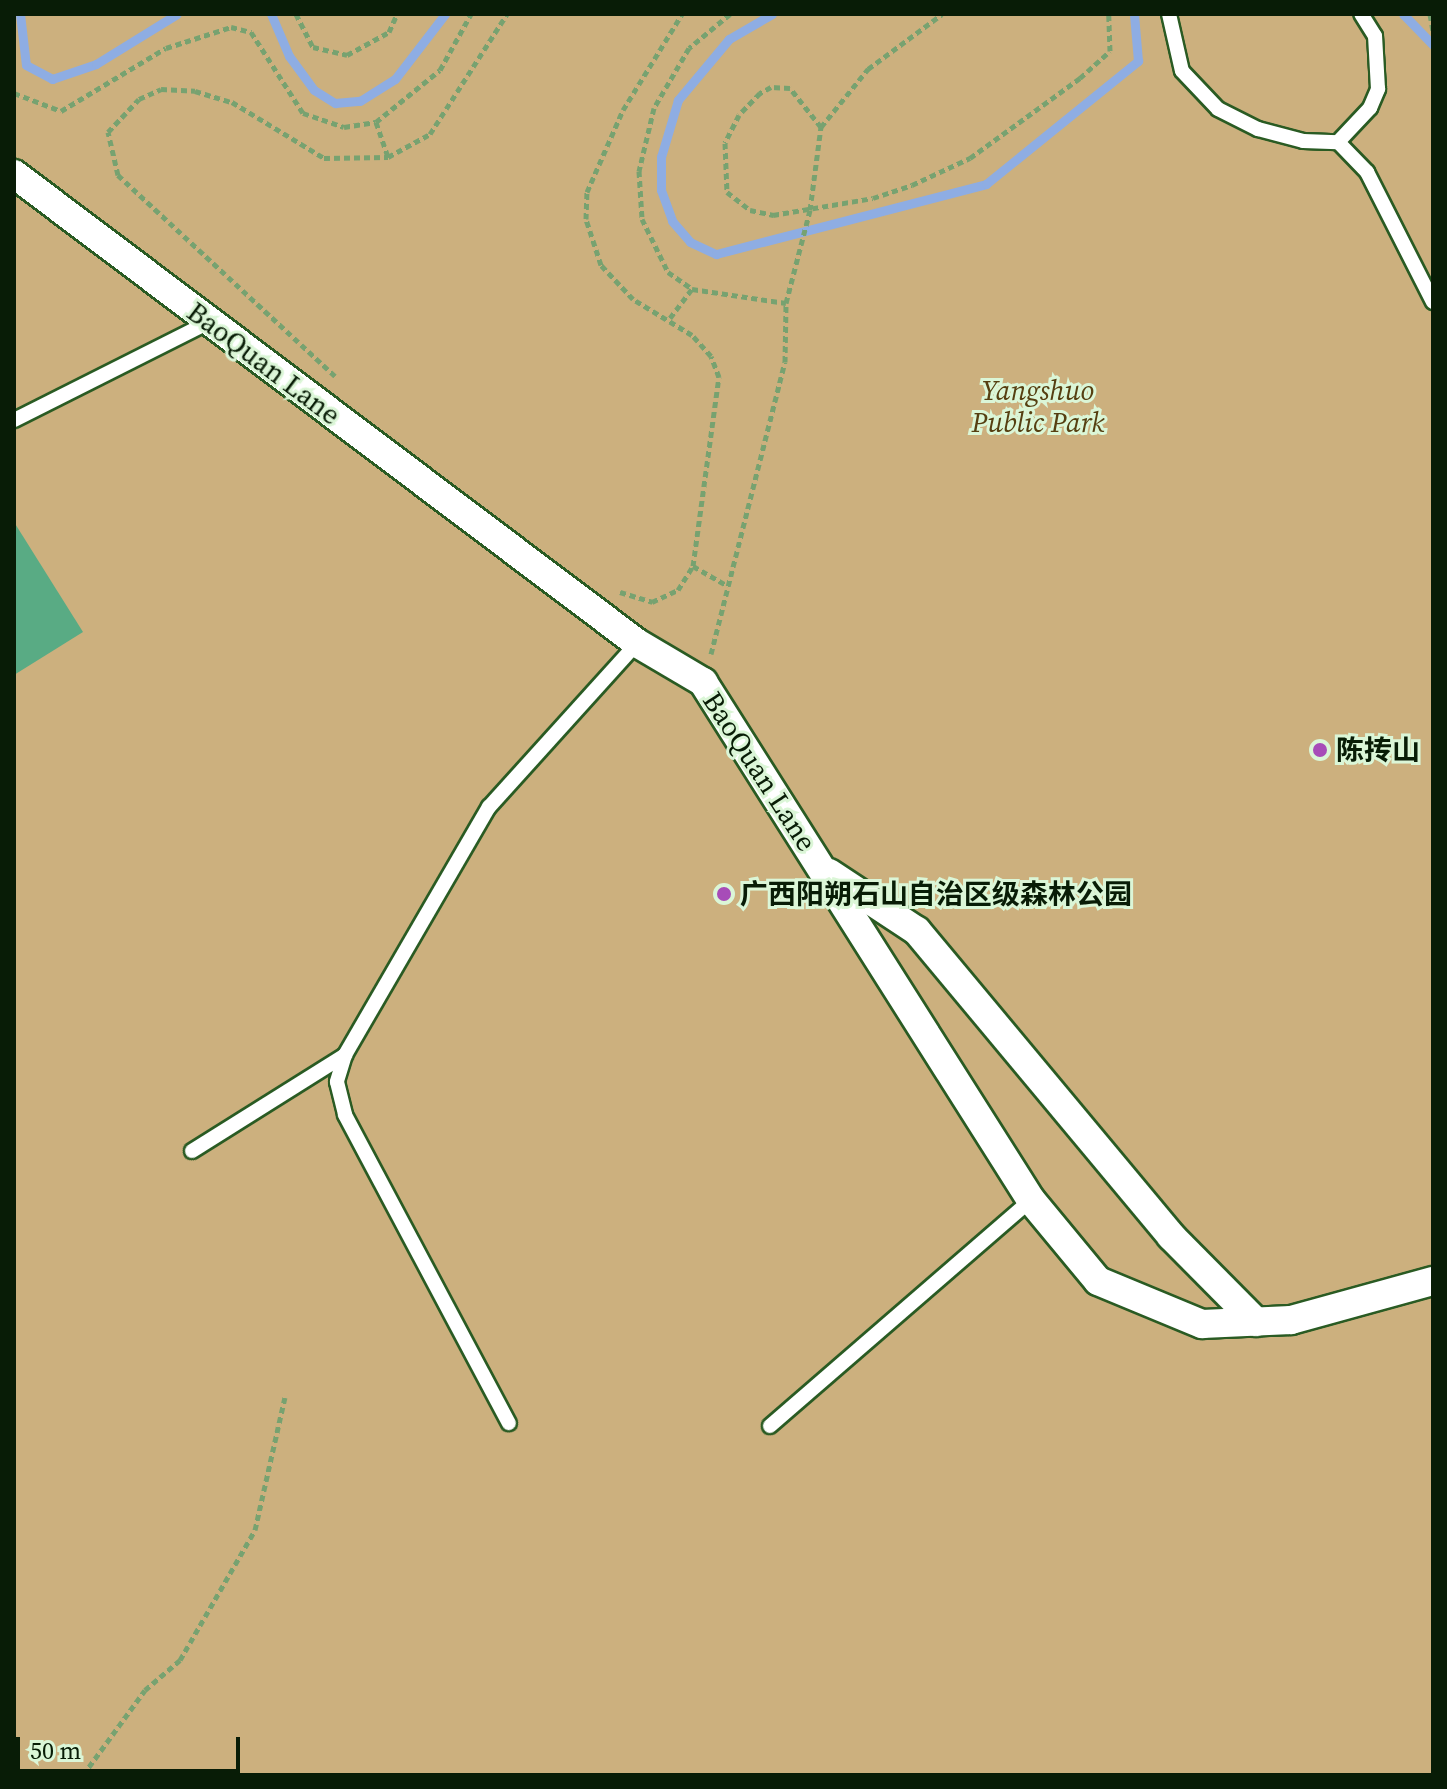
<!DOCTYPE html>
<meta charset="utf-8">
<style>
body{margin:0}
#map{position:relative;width:1447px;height:1789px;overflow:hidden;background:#a8dd9f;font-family:"Source Serif 4","Noto Sans SC",serif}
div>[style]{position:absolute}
.green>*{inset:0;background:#ccb07e}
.stream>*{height:9px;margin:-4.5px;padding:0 4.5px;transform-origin:4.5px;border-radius:4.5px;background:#8eade3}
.building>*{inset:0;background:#59ab84}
.path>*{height:5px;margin-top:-2.5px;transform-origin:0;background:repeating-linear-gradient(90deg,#77a270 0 6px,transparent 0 10px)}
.roads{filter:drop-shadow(2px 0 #2a5b23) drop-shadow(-2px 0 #2a5b23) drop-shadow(0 2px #2a5b23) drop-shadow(0 -2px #2a5b23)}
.service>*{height:14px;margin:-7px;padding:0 7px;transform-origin:7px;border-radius:7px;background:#fff}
.minor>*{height:28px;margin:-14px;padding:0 14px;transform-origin:14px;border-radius:14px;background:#fff}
.dots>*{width:22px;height:22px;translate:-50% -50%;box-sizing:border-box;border:4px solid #dbf6d7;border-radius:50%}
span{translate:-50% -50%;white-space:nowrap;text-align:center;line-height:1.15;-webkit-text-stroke:6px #dbf6d7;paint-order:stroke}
.street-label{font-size:28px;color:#081c06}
.park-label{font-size:28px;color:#563f11;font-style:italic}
.poi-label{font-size:28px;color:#081c06;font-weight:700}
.left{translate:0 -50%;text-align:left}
.frame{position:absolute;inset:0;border:16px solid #081c06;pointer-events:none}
.scale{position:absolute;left:16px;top:1737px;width:224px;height:36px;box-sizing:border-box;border:4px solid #081c06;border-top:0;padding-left:10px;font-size:24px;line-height:28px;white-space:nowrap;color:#081c06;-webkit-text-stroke:6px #dbf6d7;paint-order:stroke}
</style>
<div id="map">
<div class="green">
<i style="clip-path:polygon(14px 14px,1433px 14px,1433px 1775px,14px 1775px)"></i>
</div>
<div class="stream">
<i style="left:20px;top:14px;width:51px;rotate:83.3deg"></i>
<i style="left:26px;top:65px;width:30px;rotate:28deg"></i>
<i style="left:52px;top:79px;width:46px;rotate:-18.8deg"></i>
<i style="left:96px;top:64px;width:95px;rotate:-31.7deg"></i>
<i style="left:271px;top:14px;width:46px;rotate:66.8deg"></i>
<i style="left:289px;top:56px;width:42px;rotate:53.7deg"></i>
<i style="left:314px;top:90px;width:25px;rotate:32deg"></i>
<i style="left:335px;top:103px;width:25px;rotate:-5deg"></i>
<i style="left:360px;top:101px;width:41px;rotate:-32.2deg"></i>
<i style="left:395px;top:79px;width:82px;rotate:-52.4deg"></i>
<i style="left:772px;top:14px;width:50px;rotate:149.8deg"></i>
<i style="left:729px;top:39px;width:80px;rotate:129.9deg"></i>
<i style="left:678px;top:100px;width:59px;rotate:106.6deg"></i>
<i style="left:661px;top:157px;width:33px;rotate:90deg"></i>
<i style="left:661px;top:190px;width:33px;rotate:70deg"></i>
<i style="left:672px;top:221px;width:28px;rotate:49deg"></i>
<i style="left:690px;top:242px;width:29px;rotate:25deg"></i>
<i style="left:716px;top:254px;width:279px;rotate:-14.5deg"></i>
<i style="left:986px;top:184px;width:196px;rotate:-39deg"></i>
<i style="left:1138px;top:61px;width:47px;rotate:-94.9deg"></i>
<i style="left:1403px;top:14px;width:43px;rotate:45.9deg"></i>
</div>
<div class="building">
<i style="clip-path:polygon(14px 522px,83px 632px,14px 675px)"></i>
</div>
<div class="path">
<i style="left:296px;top:14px;width:37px;rotate:63deg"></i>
<i style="left:313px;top:47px;width:35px;rotate:13deg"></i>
<i style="left:347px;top:55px;width:48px;rotate:-28.7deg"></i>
<i style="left:389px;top:32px;width:20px;rotate:-66deg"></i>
<i style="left:730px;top:14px;width:53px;rotate:140.3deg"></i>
<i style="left:689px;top:48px;width:69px;rotate:120.3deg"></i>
<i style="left:654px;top:108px;width:65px;rotate:103.4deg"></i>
<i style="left:639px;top:171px;width:48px;rotate:86.4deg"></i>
<i style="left:642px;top:219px;width:59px;rotate:63.9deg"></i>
<i style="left:668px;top:272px;width:29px;rotate:35deg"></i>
<i style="left:692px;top:289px;width:95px;rotate:8.5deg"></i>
<i style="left:1430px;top:14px;width:17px;rotate:80deg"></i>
<i style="left:14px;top:93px;width:50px;rotate:21deg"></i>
<i style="left:61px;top:111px;width:122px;rotate:-31deg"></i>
<i style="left:166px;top:48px;width:68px;rotate:-17.9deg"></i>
<i style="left:231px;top:27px;width:21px;rotate:14deg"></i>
<i style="left:251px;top:32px;width:96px;rotate:57.3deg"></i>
<i style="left:303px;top:113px;width:43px;rotate:18.9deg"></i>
<i style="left:344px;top:127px;width:32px;rotate:-9deg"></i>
<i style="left:376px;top:122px;width:82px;rotate:-39.1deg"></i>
<i style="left:440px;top:70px;width:64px;rotate:-61deg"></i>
<i style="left:376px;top:122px;width:37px;rotate:71deg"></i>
<i style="left:821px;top:127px;width:50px;rotate:-128.5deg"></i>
<i style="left:790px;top:88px;width:19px;rotate:-177deg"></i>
<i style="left:771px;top:87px;width:13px;rotate:151deg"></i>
<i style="left:760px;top:93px;width:30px;rotate:134deg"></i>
<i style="left:739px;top:115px;width:31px;rotate:117deg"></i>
<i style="left:725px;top:143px;width:49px;rotate:87.7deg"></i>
<i style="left:727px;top:192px;width:29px;rotate:38deg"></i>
<i style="left:750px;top:210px;width:24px;rotate:12deg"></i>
<i style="left:773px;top:215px;width:101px;rotate:-9.6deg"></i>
<i style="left:873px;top:198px;width:41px;rotate:-18.4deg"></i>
<i style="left:912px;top:185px;width:64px;rotate:-25deg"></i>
<i style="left:970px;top:158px;width:136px;rotate:-36deg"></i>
<i style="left:1080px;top:78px;width:40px;rotate:-42deg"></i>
<i style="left:1110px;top:51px;width:37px;rotate:-92deg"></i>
<i style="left:670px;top:318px;width:36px;rotate:-53deg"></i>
<i style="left:335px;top:376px;width:296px;rotate:-137.2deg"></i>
<i style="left:118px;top:175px;width:44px;rotate:-103.1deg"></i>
<i style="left:108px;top:132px;width:45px;rotate:-46.8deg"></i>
<i style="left:139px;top:99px;width:24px;rotate:-24deg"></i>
<i style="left:161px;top:89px;width:34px;rotate:3deg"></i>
<i style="left:195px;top:91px;width:39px;rotate:17deg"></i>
<i style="left:232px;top:102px;width:108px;rotate:31.3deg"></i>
<i style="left:324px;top:158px;width:64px;rotate:-0.9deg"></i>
<i style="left:388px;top:157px;width:48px;rotate:-28.7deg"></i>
<i style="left:430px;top:134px;width:143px;rotate:-57.3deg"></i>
<i style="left:693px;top:566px;width:40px;rotate:29.7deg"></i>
<i style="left:620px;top:592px;width:34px;rotate:17deg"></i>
<i style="left:652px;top:602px;width:29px;rotate:-25deg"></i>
<i style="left:678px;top:590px;width:28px;rotate:-58deg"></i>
<i style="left:693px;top:566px;width:191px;rotate:-82.2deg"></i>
<i style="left:719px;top:377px;width:22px;rotate:-111deg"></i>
<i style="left:711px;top:356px;width:28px;rotate:-132deg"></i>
<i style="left:692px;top:335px;width:69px;rotate:-148.6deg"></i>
<i style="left:633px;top:299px;width:47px;rotate:-133.3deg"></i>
<i style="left:601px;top:265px;width:48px;rotate:-108.1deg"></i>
<i style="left:586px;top:219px;width:27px;rotate:-88deg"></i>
<i style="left:587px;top:192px;width:90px;rotate:-66.3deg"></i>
<i style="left:623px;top:110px;width:113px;rotate:-58.4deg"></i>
<i style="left:711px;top:654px;width:301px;rotate:-75.8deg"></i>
<i style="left:785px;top:362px;width:59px;rotate:-89deg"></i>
<i style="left:786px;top:303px;width:96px;rotate:-75.5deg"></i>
<i style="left:810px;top:210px;width:84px;rotate:-82.5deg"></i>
<i style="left:821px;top:127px;width:75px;rotate:-51deg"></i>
<i style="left:868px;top:69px;width:92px;rotate:-36.6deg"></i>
<i style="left:83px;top:1775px;width:105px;rotate:-53.9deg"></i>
<i style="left:145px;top:1690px;width:46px;rotate:-40.6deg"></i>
<i style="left:180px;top:1660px;width:150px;rotate:-60deg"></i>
<i style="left:255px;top:1530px;width:136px;rotate:-77.3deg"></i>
</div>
<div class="roads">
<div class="service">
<i style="left:1169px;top:14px;width:58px;rotate:77.2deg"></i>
<i style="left:1182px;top:71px;width:52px;rotate:46.5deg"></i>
<i style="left:1218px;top:109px;width:45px;rotate:26.6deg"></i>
<i style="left:1258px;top:129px;width:47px;rotate:14.9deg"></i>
<i style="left:1303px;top:141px;width:35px;rotate:2deg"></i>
<i style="left:1338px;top:142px;width:42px;rotate:46deg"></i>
<i style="left:1367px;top:172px;width:146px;rotate:63.1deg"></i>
<i style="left:1338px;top:142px;width:47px;rotate:-46.7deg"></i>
<i style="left:1370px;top:108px;width:21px;rotate:-67deg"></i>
<i style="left:1378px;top:89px;width:53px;rotate:-93.2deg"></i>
<i style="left:1375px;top:36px;width:26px;rotate:-122deg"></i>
<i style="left:14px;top:420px;width:218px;rotate:-26.7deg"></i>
<i style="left:345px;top:1055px;width:28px;rotate:107deg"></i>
<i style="left:337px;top:1082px;width:34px;rotate:76deg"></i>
<i style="left:345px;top:1115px;width:349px;rotate:62deg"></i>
<i style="left:192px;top:1151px;width:181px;rotate:-32.1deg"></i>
<i style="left:345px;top:1055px;width:287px;rotate:-59.9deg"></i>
<i style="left:489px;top:807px;width:221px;rotate:-47.9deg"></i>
<i style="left:770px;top:1426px;width:345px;rotate:-40.9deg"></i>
</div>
<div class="minor">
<i style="left:14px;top:174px;width:780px;rotate:36.97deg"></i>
<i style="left:637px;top:643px;width:77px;rotate:30.6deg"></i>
<i style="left:703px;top:682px;width:613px;rotate:57.66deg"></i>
<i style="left:1031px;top:1200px;width:105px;rotate:50.4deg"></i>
<i style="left:1098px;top:1281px;width:113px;rotate:22.5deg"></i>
<i style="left:1202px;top:1324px;width:89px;rotate:-2.6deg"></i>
<i style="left:1291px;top:1320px;width:147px;rotate:-15.4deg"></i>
<i style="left:829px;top:873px;width:105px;rotate:33.4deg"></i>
<i style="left:917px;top:931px;width:397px;rotate:50.2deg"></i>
<i style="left:1171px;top:1236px;width:121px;rotate:45.3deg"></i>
</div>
</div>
<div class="dots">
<i style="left:1320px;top:750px;background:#a74cb8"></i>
<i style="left:724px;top:894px;background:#a74cb8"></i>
</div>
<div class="street-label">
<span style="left:264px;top:363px;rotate:37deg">BaoQuan Lane</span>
<span style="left:760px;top:771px;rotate:57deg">BaoQuan Lane</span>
</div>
<div class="park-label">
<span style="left:1038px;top:406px">Yangshuo<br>Public Park</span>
</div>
<div class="poi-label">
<span class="left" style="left:1336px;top:750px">陈抟山</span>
<span class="left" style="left:740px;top:894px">广西阳朔石山自治区级森林公园</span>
</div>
<div class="frame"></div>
<div class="scale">50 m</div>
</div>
